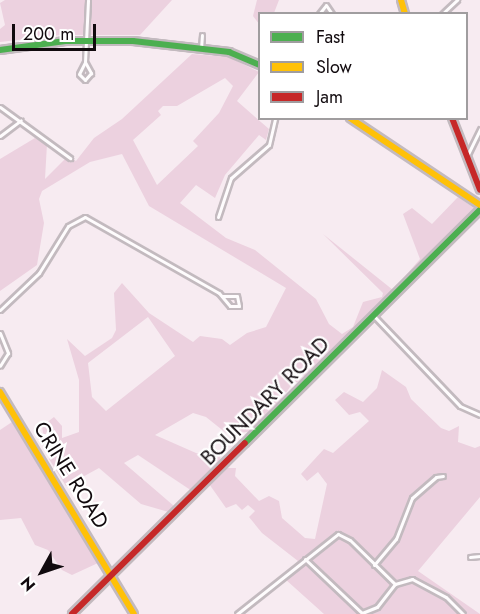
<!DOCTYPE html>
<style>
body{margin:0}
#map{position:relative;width:480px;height:614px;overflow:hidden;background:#f7ebf1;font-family:Jost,sans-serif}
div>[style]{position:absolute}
.green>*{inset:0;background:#ecd1df}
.roads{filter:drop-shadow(2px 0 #c3babf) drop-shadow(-2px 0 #c3babf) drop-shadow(0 2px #c3babf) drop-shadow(0 -2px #c3babf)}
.street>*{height:3px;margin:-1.5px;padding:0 1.5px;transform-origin:1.5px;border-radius:1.5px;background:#fefcfd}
.fast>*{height:6px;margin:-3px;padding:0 3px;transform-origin:3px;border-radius:3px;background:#4caf50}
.slow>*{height:6px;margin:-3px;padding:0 3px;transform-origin:3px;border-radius:3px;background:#ffc107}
.jam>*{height:6px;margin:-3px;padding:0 3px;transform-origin:3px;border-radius:3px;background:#c62828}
span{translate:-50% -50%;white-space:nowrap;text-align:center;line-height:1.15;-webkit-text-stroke:4.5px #fff;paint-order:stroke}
.street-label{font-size:21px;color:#110a0e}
.legend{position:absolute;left:258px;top:12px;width:210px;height:108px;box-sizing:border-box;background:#fff;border:2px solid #a09d9f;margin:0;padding:8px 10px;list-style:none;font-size:18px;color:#110a0e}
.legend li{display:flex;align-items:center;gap:12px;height:30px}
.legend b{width:30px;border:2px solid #a09d9f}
.north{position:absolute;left:12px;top:542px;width:60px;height:60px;-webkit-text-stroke:4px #fff;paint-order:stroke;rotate:230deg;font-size:16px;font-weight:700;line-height:24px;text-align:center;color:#110a0e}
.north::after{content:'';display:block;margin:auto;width:21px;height:27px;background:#110a0e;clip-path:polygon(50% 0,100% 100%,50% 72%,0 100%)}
.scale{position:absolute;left:12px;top:24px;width:84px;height:27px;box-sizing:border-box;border:3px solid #110a0e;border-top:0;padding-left:8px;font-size:18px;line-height:21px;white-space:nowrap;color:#110a0e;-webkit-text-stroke:4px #fff;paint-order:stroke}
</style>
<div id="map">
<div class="green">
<i style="clip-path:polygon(5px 0,172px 0,140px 35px,61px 35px,0 42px,0 29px,5px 25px,0 3px)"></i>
<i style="clip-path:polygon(257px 0,279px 0,274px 13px,260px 14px,259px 24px,253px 16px)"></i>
<i style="clip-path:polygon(evenodd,192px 54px,229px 57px,259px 72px,237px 101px,269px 129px,266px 140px,259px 135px,225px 175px,215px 198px,196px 185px,180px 203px,226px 238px,255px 250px,316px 299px,329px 324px,342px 334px,353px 327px,363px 302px,382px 297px,383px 293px,323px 234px,393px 290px,420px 259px,403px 214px,412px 208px,432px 224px,458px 197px,477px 210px,315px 376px,292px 384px,275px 409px,249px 432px,226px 433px,206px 417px,193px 413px,155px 435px,196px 453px,220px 456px,222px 468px,236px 468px,235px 476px,259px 501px,269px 496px,279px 501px,282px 518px,305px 538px,315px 539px,327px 484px,318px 472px,307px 481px,301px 474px,324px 449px,333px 453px,369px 421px,360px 412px,349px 415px,335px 400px,344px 392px,363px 402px,377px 388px,382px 370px,406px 387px,411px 399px,441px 428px,449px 431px,459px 426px,458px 442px,475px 448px,480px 446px,480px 497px,418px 571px,480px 614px,324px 614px,285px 579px,298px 561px,262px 533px,249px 517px,255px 511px,248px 505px,242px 510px,236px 504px,226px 508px,207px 481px,192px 491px,138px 455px,124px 463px,174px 506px,172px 513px,141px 504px,99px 468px,66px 486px,49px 459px,57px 444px,43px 433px,42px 426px,54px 417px,62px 426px,62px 438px,79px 432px,79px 380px,67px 339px,85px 356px,112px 338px,116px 330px,114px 293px,122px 283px,149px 313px,193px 342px,200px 336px,222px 339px,230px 345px,247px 333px,266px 327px,286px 288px,149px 206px,122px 154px,90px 162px,42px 191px,39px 199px,44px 223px,37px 265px,0 291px,0 159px,35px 138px,47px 144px,45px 179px,68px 156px,76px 161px,94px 138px,122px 119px,192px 54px,225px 78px,233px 86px,219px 113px,193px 141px,198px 146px,157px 185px,133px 140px,161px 115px,158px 111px,163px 106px,177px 106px,225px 78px,192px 54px,148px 317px,175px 356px,106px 411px,92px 397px,88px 363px,148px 317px)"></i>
<i style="clip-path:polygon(12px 422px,98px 563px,72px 575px,62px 570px,48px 550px,35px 545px,21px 518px,0 520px,0 430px)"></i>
</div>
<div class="roads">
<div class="street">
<i style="left:319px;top:14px;width:11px;rotate:-52deg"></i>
<i style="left:326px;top:5px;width:11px;rotate:56deg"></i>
<i style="left:442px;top:14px;width:21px;rotate:-43deg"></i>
<i style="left:201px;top:49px;width:14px;rotate:-86deg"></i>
<i style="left:85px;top:62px;width:62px;rotate:-87.2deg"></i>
<i style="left:85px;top:62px;width:13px;rotate:61deg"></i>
<i style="left:91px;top:73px;width:9px;rotate:131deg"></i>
<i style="left:85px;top:80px;width:8px;rotate:-135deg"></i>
<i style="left:79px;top:74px;width:13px;rotate:-63deg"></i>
<i style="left:0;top:107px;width:87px;rotate:36.1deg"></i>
<i style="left:0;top:136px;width:26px;rotate:-37deg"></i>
<i style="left:468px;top:154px;width:28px;rotate:-64deg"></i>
<i style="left:218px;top:217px;width:41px;rotate:-71.6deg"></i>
<i style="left:231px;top:178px;width:50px;rotate:-41deg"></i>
<i style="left:269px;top:145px;width:28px;rotate:-77deg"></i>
<i style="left:0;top:310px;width:54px;rotate:-43.5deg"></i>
<i style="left:39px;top:273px;width:55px;rotate:-58.3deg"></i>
<i style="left:68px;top:226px;width:19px;rotate:-28deg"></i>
<i style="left:85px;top:217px;width:154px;rotate:29.6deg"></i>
<i style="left:219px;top:293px;width:17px;rotate:50deg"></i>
<i style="left:230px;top:306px;width:9px"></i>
<i style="left:239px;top:306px;width:10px;rotate:-101deg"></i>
<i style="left:237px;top:296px;width:15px;rotate:180deg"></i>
<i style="left:374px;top:316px;width:124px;rotate:46.3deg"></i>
<i style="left:460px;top:406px;width:22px;rotate:24deg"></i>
<i style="left:0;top:333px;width:22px;rotate:68deg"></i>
<i style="left:8px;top:353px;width:15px;rotate:122deg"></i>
<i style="left:470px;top:557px;width:10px;rotate:-6deg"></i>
<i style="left:305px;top:559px;width:79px;rotate:43.5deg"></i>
<i style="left:362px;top:613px;width:16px;rotate:-22deg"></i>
<i style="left:377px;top:607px;width:29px;rotate:-52deg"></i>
<i style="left:395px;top:584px;width:18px;rotate:-16deg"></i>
<i style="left:412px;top:579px;width:38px;rotate:28deg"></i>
<i style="left:446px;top:597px;width:24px;rotate:45deg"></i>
<i style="left:374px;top:565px;width:34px;rotate:-50deg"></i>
<i style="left:396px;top:539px;width:44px;rotate:-68.7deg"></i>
<i style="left:412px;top:498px;width:32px;rotate:-41deg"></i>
<i style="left:436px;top:477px;width:7px;rotate:-8deg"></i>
<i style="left:237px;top:614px;width:129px;rotate:-38.4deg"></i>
<i style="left:338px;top:534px;width:13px;rotate:27deg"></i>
<i style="left:350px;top:540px;width:63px;rotate:44.4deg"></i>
</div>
<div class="fast">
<i style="left:0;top:50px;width:66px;rotate:-7.9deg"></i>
<i style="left:65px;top:41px;width:68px"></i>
<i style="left:133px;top:41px;width:97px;rotate:6.5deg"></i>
<i style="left:229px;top:52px;width:34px;rotate:23deg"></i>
<i style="left:245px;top:443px;width:331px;rotate:-44.8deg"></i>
</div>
<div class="slow">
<i style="left:401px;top:0;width:15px;rotate:74deg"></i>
<i style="left:350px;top:118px;width:156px;rotate:33.8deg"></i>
<i style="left:0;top:392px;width:259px;rotate:58.9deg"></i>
</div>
<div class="jam">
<i style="left:452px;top:118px;width:77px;rotate:68.7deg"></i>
<i style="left:72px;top:614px;width:243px;rotate:-44.7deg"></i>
</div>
</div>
<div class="street-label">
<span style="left:265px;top:401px;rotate:-45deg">BOUNDARY ROAD</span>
<span style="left:71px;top:475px;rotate:58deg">CRINE ROAD</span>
</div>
<ul class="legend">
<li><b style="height:8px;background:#4caf50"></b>Fast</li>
<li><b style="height:8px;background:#ffc107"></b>Slow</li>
<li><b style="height:8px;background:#c62828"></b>Jam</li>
</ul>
<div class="north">N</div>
<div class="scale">200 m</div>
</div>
